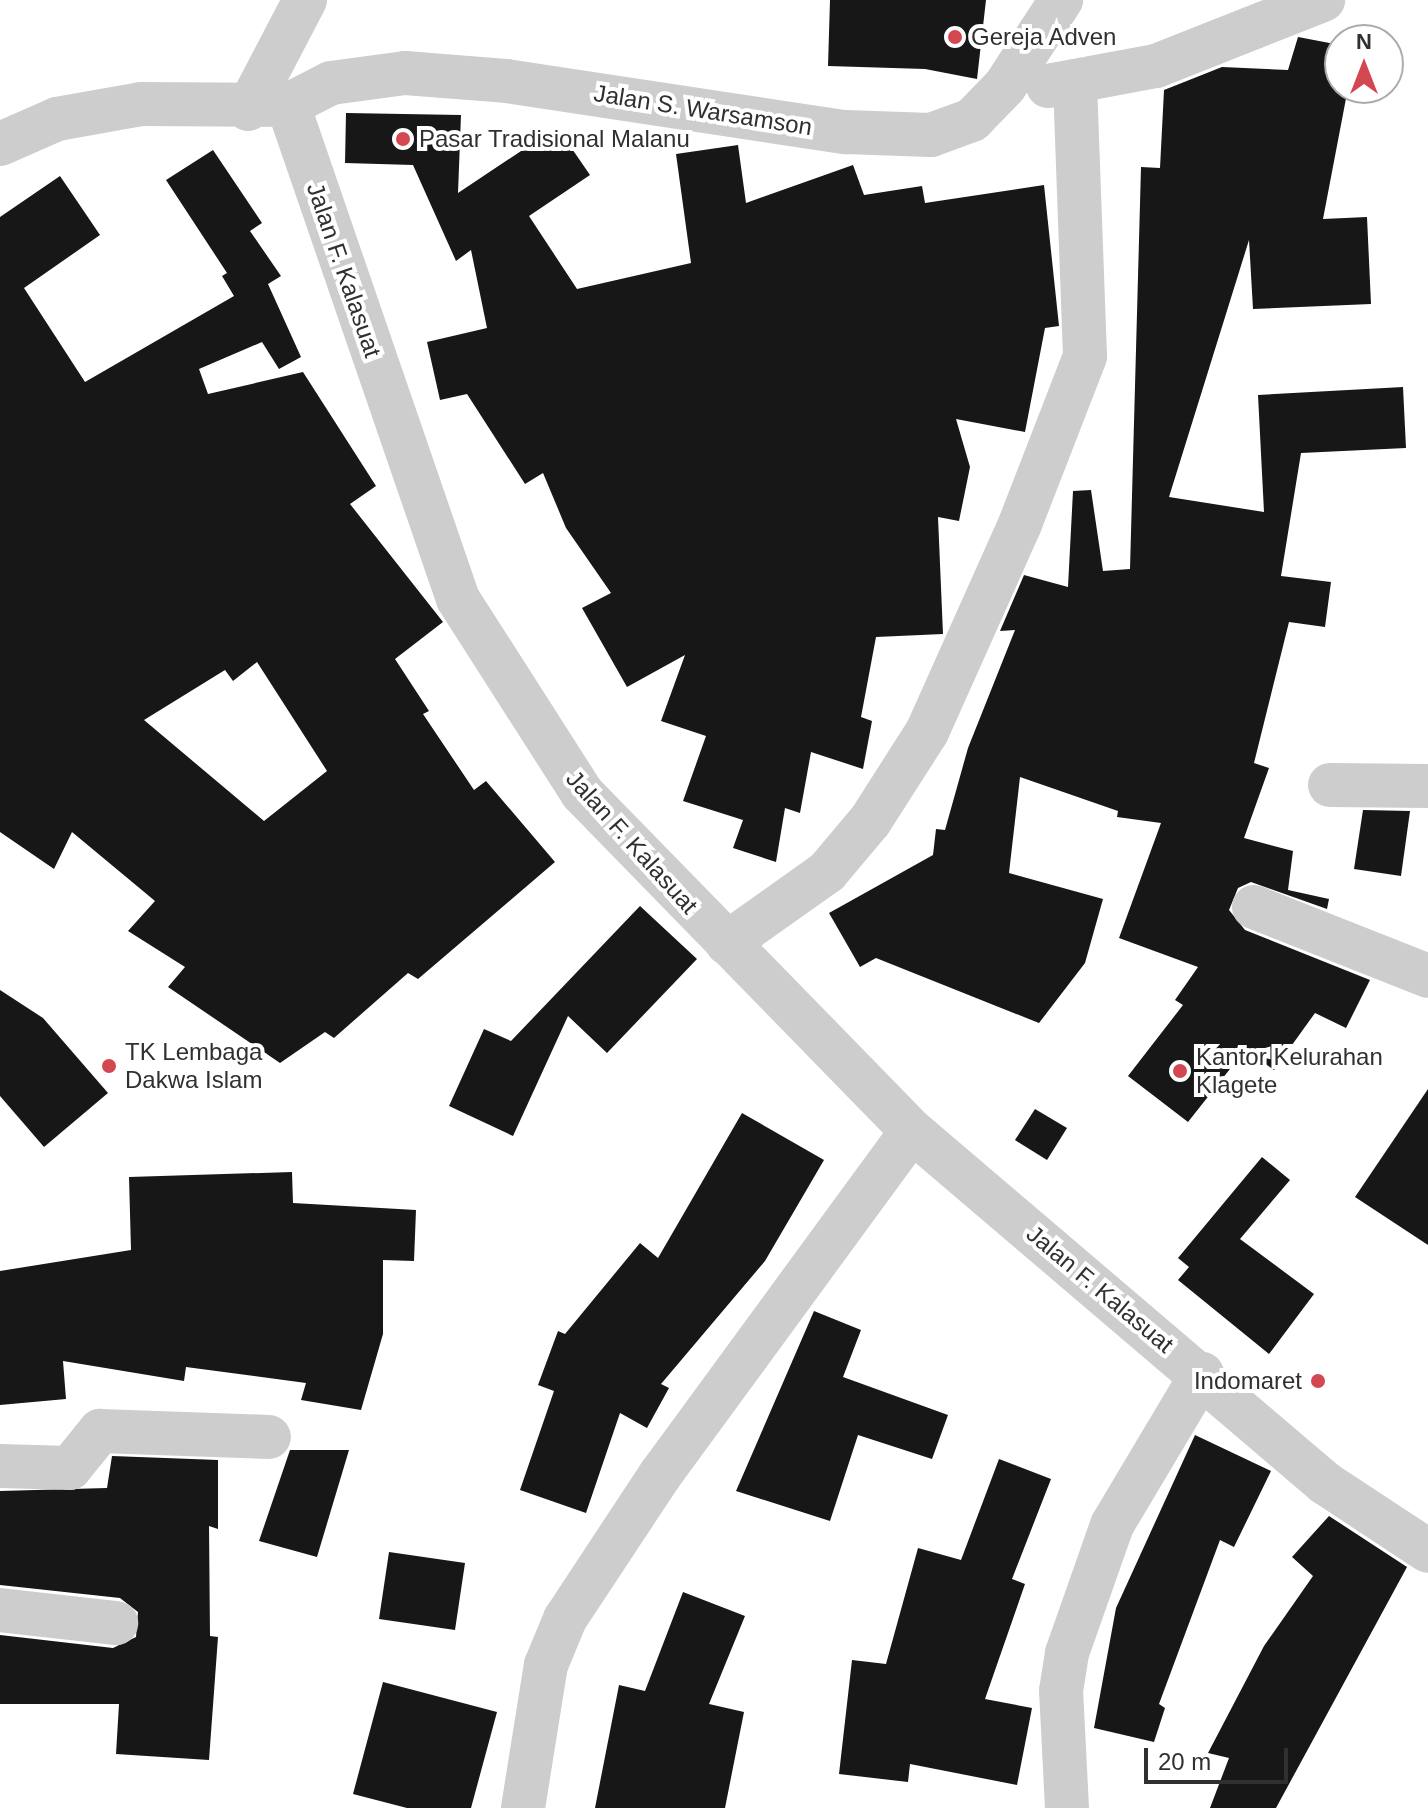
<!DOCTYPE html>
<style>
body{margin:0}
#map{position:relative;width:1428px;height:1808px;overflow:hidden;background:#fff;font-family:Arial,sans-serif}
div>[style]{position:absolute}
.building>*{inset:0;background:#171717}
.minor>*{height:44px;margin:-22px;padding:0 22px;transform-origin:22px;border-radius:22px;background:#cdcdcd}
.tertiary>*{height:44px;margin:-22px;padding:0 22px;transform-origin:22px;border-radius:22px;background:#cdcdcd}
.dots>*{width:22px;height:22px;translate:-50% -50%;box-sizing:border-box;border:4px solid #fff;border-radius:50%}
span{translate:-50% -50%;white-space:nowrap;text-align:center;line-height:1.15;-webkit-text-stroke:8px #fff;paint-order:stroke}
.poi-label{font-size:24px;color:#303030}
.left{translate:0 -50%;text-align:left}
.right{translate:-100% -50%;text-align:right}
.street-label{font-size:24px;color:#303030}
.north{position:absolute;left:1324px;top:24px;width:80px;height:80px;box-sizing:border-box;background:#fff;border:2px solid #acacac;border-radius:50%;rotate:0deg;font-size:22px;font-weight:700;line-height:32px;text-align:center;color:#303030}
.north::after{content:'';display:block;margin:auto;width:28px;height:36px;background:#d34750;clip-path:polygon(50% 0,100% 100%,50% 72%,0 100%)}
.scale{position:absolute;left:1144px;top:1748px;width:144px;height:36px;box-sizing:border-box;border:4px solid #303030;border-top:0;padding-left:10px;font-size:24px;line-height:28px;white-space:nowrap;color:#303030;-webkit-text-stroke:6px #fff;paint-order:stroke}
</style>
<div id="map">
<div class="building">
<i style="clip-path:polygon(830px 0,986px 0,977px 79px,925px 69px,828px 66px)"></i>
<i style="clip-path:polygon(1298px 37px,1340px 45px,1340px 88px,1348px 88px,1323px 219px,1367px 217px,1371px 304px,1253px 309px,1249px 240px,1169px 497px,1264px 512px,1258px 395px,1403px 387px,1406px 448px,1301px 453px,1281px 576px,1331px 582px,1325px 627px,1289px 622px,1254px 763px,1269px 768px,1244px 838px,1293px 851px,1288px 890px,1329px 899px,1327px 909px,1251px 882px,1238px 888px,1229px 910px,1245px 930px,1370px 980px,1346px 1028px,1315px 1013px,1274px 1070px,1245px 1050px,1188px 1122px,1128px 1076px,1183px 1005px,1175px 1000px,1198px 967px,1119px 938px,1161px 823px,1117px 817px,1118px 811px,1020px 777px,1009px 873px,1103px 899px,1085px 963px,1039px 1023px,876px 958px,860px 967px,829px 913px,933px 855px,936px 829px,945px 830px,968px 748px,1015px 630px,1000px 631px,1024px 575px,1068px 587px,1073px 491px,1091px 490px,1103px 571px,1130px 569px,1141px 167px,1160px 168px,1164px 90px,1222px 67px,1288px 70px)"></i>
<i style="clip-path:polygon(346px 113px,461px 115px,458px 193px,557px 127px,590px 175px,529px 216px,577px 289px,691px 263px,676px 154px,738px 145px,746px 203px,853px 165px,864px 195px,922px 186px,925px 203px,1044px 185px,1059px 326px,1045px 328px,1025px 432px,956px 419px,970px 467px,959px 521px,938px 517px,943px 634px,876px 637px,861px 717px,872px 721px,863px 769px,811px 752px,800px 813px,785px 808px,776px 862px,733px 848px,743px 820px,683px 801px,706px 736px,661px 721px,685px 655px,627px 687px,582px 608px,611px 593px,566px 528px,543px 473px,525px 484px,467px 394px,440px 400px,427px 342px,487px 328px,471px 250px,456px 261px,413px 165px,345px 163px)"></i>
<i style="clip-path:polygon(evenodd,213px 150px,262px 223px,250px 231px,281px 276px,268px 284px,301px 357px,279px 369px,262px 342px,199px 369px,208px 394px,303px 372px,376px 486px,350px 504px,443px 622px,395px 659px,429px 711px,423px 714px,474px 790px,486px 781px,555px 862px,418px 979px,408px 973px,334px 1038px,325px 1032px,280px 1063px,168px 987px,185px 967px,128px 931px,155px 901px,72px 832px,54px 869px,0 832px,0 217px,60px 176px,100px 235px,24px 288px,85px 382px,234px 296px,222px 276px,227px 273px,166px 180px,213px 150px,257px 662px,327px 771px,264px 821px,144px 720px,225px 670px,233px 681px,257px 662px)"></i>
<i style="clip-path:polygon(1363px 810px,1410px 811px,1401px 876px,1354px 869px)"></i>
<i style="clip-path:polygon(640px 906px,697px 959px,607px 1053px,568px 1016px,513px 1136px,449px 1106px,484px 1029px,511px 1041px)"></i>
<i style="clip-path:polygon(0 990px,43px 1018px,108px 1093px,44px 1147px,0 1096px)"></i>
<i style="clip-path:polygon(1428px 1089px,1428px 1245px,1355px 1197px)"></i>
<i style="clip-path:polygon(1035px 1109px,1067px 1128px,1047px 1160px,1015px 1140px)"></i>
<i style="clip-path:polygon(742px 1113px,824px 1160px,765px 1261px,661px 1384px,669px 1388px,647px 1428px,620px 1413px,586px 1513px,520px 1490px,554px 1391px,538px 1385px,558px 1331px,565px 1334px,640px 1243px,658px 1258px)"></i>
<i style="clip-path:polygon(1262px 1157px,1290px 1180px,1240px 1239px,1314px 1294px,1269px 1354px,1178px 1280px,1189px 1267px,1178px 1258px)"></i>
<i style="clip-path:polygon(292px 1172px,293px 1203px,416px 1210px,414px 1261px,383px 1260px,383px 1334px,361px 1410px,301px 1400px,306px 1383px,186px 1367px,184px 1381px,63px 1361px,66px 1399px,0 1405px,0 1271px,131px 1250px,129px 1177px)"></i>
<i style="clip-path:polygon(814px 1311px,861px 1330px,843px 1377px,948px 1415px,932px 1459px,858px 1435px,830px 1521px,736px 1491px)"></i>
<i style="clip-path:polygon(1195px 1435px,1271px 1471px,1234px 1547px,1220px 1540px,1159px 1704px,1165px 1708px,1154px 1742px,1094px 1728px,1116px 1608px)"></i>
<i style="clip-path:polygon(290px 1450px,349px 1450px,317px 1557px,259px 1541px)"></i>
<i style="clip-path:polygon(112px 1456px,218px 1460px,218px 1529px,209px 1526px,210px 1636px,218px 1637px,209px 1760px,116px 1754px,119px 1704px,0 1704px,0 1635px,113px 1648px,136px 1637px,138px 1612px,120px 1598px,0 1585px,0 1491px,107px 1488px)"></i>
<i style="clip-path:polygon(999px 1459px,1051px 1479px,1012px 1579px,1025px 1584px,985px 1699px,1032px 1708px,1017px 1785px,910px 1764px,908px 1782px,839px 1774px,852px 1660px,886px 1664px,918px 1548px,961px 1560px)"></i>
<i style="clip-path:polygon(1329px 1516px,1407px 1567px,1276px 1808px,1210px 1808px,1229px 1758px,1208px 1753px,1264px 1646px,1313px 1576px,1292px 1557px)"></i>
<i style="clip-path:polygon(389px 1552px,465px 1563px,455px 1630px,379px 1619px)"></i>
<i style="clip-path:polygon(683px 1592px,745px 1616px,709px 1704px,744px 1712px,725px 1808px,595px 1808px,619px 1685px,645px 1691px)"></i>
<i style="clip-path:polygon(383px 1682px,497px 1712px,471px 1808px,407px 1808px,353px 1794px)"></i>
</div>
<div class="minor">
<i style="left:1048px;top:86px;width:110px;rotate:-10.5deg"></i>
<i style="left:1156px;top:66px;width:180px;rotate:-21.6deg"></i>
<i style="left:288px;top:105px;width:48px;rotate:-27.1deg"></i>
<i style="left:331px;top:83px;width:75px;rotate:-7.7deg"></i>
<i style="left:405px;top:73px;width:101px;rotate:4.5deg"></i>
<i style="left:506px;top:81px;width:343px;rotate:8.6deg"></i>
<i style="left:845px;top:132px;width:86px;rotate:2deg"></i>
<i style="left:931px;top:135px;width:44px;rotate:-20.1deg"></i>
<i style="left:972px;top:120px;width:47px;rotate:-45.9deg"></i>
<i style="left:1005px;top:86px;width:103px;rotate:-56.9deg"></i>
<i style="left:248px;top:109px;width:123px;rotate:-62.4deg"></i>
<i style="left:1330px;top:785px;width:98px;rotate:0.6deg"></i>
<i style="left:1254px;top:907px;width:187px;rotate:21.6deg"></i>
<i style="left:727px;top:943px;width:123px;rotate:-35.4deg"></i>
<i style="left:827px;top:872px;width:67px;rotate:-49.9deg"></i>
<i style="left:870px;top:821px;width:106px;rotate:-57.4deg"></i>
<i style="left:927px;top:732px;width:228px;rotate:-65.9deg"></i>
<i style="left:1020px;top:524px;width:180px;rotate:-68.8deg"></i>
<i style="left:1085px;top:356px;width:270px;rotate:-92.1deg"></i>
<i style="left:0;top:1466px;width:70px;rotate:1.6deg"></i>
<i style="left:70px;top:1468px;width:48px;rotate:-51deg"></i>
<i style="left:100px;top:1431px;width:169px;rotate:2deg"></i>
<i style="left:0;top:1610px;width:117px;rotate:6.4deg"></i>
<i style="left:523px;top:1808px;width:145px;rotate:-80.9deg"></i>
<i style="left:546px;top:1665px;width:50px;rotate:-67.6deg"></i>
<i style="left:565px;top:1619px;width:173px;rotate:-56.6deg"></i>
<i style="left:660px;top:1475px;width:426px;rotate:-53.8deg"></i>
<i style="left:1067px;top:1808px;width:117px;rotate:-92.9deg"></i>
<i style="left:1061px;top:1691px;width:38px;rotate:-81deg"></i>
<i style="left:1067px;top:1653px;width:136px;rotate:-70.6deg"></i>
<i style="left:1112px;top:1525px;width:176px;rotate:-59.2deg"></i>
</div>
<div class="tertiary">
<i style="left:0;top:144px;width:62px;rotate:-23.7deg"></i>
<i style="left:57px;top:119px;width:85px;rotate:-10.1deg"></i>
<i style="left:141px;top:104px;width:147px;rotate:0.4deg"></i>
<i style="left:288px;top:105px;width:522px;rotate:71.01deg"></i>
<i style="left:458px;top:599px;width:230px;rotate:57.4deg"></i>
<i style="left:582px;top:793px;width:472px;rotate:45.7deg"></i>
<i style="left:912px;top:1131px;width:543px;rotate:40.44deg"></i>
<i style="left:1325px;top:1483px;width:123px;rotate:33.4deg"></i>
</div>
<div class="dots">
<i style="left:955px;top:37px;background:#d34750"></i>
<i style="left:403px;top:139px;background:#d34750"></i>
<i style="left:109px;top:1066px;background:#d34750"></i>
<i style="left:1180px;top:1071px;background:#d34750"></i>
<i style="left:1318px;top:1381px;background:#d34750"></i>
</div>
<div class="poi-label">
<span class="left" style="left:971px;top:37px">Gereja Adven</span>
<span class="left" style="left:419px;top:139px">Pasar Tradisional Malanu</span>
<span class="left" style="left:125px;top:1066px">TK Lembaga<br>Dakwa Islam</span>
<span class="left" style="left:1196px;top:1071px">Kantor Kelurahan<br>Klagete</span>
<span class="right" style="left:1302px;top:1381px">Indomaret</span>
</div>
<div class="street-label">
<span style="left:703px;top:110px;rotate:9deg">Jalan S. Warsamson</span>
<span style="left:344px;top:270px;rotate:71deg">Jalan F. Kalasuat</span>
<span style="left:632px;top:842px;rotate:48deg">Jalan F. Kalasuat</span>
<span style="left:1100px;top:1289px;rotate:40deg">Jalan F. Kalasuat</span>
</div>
<div class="north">N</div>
<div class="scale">20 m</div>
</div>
